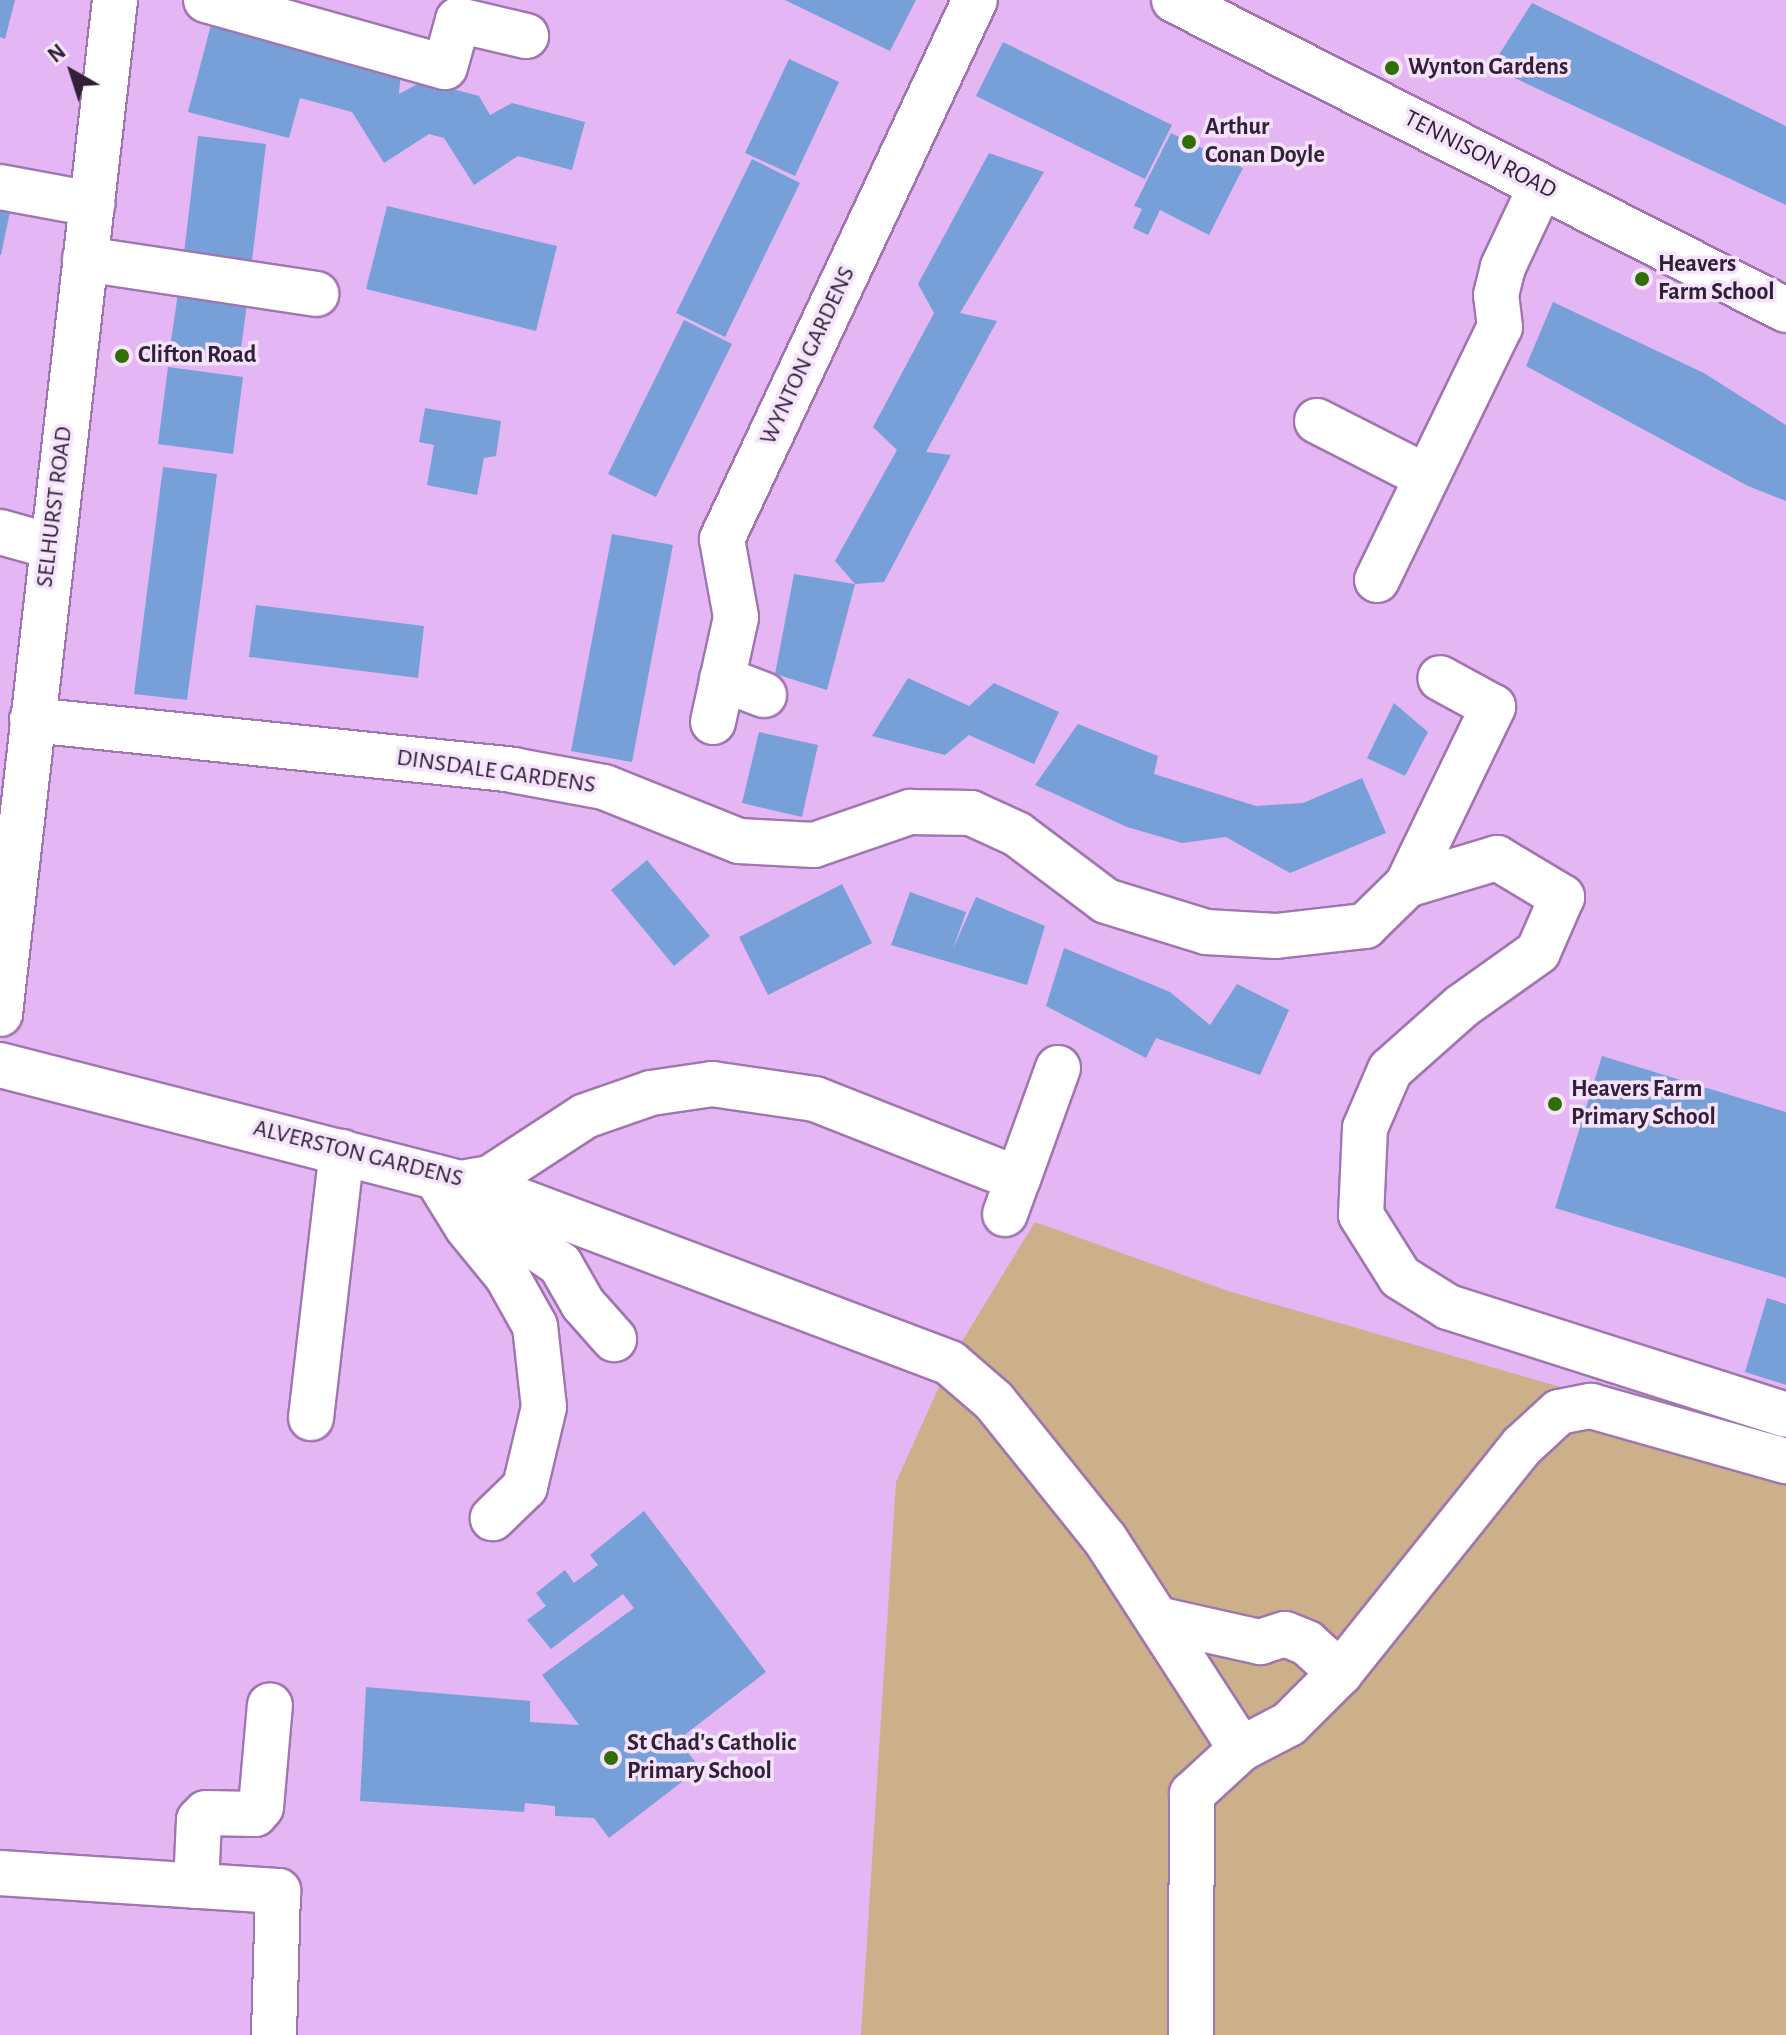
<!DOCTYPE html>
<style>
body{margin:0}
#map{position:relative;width:1786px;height:2035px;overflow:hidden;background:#e4b7f4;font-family:"Alegreya Sans",sans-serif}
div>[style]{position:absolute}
.green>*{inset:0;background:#cbb089}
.building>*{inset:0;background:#77a0d9}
.roads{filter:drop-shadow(2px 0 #a176b0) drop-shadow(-2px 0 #a176b0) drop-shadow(0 2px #a176b0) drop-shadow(0 -2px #a176b0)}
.minor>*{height:44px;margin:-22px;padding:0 22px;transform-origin:22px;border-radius:22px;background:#fff}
.major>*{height:44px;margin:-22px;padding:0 22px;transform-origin:22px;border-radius:22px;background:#fff}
.dots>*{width:22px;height:22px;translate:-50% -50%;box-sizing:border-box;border:4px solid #f5e3fc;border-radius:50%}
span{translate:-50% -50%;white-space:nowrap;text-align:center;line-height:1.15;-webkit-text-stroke:7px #f5e3fc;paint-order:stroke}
.poi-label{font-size:24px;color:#312037;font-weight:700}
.left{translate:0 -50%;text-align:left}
.street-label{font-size:24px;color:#312037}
.north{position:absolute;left:32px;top:32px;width:80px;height:80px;-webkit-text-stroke:6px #f5e3fc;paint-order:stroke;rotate:321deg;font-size:22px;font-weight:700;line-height:32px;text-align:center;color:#312037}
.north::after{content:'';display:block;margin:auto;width:28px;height:36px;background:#312037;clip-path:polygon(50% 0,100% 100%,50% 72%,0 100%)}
</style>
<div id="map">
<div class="green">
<i style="clip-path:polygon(1035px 1222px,1228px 1291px,1786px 1452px,1786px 2035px,861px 2035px,896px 1482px,953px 1356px)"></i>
</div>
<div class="building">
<i style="clip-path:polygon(0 0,15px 0,5px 39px,0 37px)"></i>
<i style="clip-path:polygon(785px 0,916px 0,890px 51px)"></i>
<i style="clip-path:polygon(1532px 3px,1786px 126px,1786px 205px,1491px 67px)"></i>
<i style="clip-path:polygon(212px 21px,401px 70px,399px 94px,423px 81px,479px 96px,490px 115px,512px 103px,585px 122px,572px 170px,518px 156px,474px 185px,444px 138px,429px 134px,384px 163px,352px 112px,300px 98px,289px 138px,188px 112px)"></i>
<i style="clip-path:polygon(1003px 42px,1172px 125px,1145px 179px,976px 96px)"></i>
<i style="clip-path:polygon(789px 59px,839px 82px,795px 176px,745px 153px)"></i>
<i style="clip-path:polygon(1171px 133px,1243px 168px,1209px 235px,1160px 210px,1148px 235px,1133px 228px,1142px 209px,1134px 206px)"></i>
<i style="clip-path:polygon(198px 136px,266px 144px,251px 269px,183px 261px)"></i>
<i style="clip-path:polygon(989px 153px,1044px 172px,960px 313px,997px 321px,926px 452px,951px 455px,884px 582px,855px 584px,827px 690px,775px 674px,794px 574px,855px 584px,835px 561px,897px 450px,873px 427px,934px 313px,918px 284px)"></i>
<i style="clip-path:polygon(752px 159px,800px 183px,725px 337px,676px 313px)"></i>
<i style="clip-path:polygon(0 205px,11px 207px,1px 255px,0 255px)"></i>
<i style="clip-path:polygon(387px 206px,557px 246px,536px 331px,366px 289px)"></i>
<i style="clip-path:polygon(179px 287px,248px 296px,239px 364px,169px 354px)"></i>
<i style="clip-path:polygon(1553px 302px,1704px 373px,1786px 425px,1786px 501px,1748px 486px,1526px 366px)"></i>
<i style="clip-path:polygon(684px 320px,732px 344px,656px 497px,608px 474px)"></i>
<i style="clip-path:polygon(168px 367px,243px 377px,233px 454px,158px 444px)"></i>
<i style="clip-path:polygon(425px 408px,501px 421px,496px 456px,484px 458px,477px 495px,427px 485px,434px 445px,419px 442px)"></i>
<i style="clip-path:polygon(163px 467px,217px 474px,187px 700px,134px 694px)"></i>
<i style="clip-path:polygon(612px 534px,673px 545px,632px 762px,571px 751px)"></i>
<i style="clip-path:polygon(256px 605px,424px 626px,418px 678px,249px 657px)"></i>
<i style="clip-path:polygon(908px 678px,969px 706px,994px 683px,1059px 712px,1034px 764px,969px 735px,945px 755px,872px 736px)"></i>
<i style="clip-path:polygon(1394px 703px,1428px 732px,1405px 776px,1367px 758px)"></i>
<i style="clip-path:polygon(1078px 724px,1158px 756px,1154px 774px,1256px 806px,1303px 803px,1362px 778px,1386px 833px,1290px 873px,1226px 837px,1182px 843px,1127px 827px,1035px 785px)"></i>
<i style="clip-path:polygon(759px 732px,818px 745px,802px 817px,742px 803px)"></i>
<i style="clip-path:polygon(647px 860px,710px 936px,674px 966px,611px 890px)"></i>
<i style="clip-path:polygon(842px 884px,872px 943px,768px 995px,739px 937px)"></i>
<i style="clip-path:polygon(910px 892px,966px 912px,953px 949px,976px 897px,1045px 926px,1027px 985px,891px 945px)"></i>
<i style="clip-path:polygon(1064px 948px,1170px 992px,1210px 1025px,1237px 984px,1289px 1010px,1260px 1075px,1156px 1038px,1146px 1058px,1046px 1006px)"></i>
<i style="clip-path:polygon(1602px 1056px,1786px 1112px,1786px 1278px,1555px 1208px)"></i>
<i style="clip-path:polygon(1767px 1298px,1786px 1304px,1786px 1385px,1745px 1372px)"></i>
<i style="clip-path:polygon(644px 1511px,766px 1672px,678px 1740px,700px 1768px,609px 1838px,594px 1818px,555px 1816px,555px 1806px,525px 1803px,524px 1812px,360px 1801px,366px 1687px,530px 1701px,530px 1722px,579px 1725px,542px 1675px,634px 1608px,623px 1594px,551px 1649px,527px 1620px,546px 1606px,536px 1593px,565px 1570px,574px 1583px,598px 1565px,590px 1555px)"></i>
</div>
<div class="roads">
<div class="minor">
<i style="left:206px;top:0;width:248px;rotate:15.7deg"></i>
<i style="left:445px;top:67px;width:49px;rotate:-74.5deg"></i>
<i style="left:458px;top:20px;width:70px;rotate:13.2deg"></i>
<i style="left:1174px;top:0;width:686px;rotate:26.86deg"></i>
<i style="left:0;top:187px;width:94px;rotate:10.5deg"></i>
<i style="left:85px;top:259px;width:234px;rotate:8.6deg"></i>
<i style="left:1317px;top:421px;width:123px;rotate:27deg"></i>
<i style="left:0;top:532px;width:52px;rotate:15.6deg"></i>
<i style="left:1377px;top:580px;width:281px;rotate:-64.1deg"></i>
<i style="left:1500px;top:327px;width:32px;rotate:-97deg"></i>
<i style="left:1496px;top:295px;width:29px;rotate:-76deg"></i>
<i style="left:1503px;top:267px;width:89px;rotate:-64.9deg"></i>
<i style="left:722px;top:679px;width:45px;rotate:20.9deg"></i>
<i style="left:32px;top:720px;width:483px;rotate:5.9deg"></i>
<i style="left:512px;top:770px;width:94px;rotate:10.5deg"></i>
<i style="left:604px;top:787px;width:145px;rotate:21.8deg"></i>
<i style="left:739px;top:841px;width:75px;rotate:3.1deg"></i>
<i style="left:814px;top:845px;width:102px;rotate:-19deg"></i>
<i style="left:910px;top:812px;width:61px;rotate:0.9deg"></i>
<i style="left:971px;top:813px;width:51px;rotate:24.5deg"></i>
<i style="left:1017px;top:834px;width:111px;rotate:37deg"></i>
<i style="left:1106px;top:901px;width:105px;rotate:17.2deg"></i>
<i style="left:1206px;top:932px;width:70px;rotate:3.3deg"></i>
<i style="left:1276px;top:936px;width:90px;rotate:-6.4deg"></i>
<i style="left:1365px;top:926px;width:59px;rotate:-44.3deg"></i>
<i style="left:1407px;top:885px;width:198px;rotate:-64.2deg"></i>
<i style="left:1493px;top:707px;width:60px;rotate:-151.3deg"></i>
<i style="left:713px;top:722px;width:107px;rotate:-77.6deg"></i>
<i style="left:736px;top:617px;width:79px;rotate:-100.2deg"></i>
<i style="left:722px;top:539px;width:595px;rotate:-64.86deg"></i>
<i style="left:1407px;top:885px;width:94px;rotate:-16.7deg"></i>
<i style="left:1497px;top:858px;width:76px;rotate:31deg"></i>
<i style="left:1562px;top:897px;width:60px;rotate:113.6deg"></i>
<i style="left:1538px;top:952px;width:93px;rotate:144.6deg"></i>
<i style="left:1462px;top:1006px;width:96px;rotate:138.4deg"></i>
<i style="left:1390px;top:1070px;width:63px;rotate:113.3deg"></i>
<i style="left:1365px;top:1128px;width:87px;rotate:92.6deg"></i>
<i style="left:1361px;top:1215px;width:73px;rotate:57.8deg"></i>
<i style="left:1400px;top:1277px;width:57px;rotate:32deg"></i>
<i style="left:1448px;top:1307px;width:355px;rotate:17.7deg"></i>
<i style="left:0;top:1065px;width:476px;rotate:14.4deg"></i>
<i style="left:461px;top:1183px;width:29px;rotate:-10deg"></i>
<i style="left:490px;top:1178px;width:113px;rotate:-33.1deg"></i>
<i style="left:585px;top:1116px;width:70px;rotate:-19.2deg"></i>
<i style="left:651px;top:1093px;width:62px;rotate:-8.4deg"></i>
<i style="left:712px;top:1084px;width:104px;rotate:8.3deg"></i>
<i style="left:815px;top:1099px;width:218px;rotate:21.5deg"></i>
<i style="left:1018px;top:1179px;width:118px;rotate:-70.2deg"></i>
<i style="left:436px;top:1177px;width:59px;rotate:58.2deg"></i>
<i style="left:467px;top:1227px;width:63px;rotate:50.8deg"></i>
<i style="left:507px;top:1276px;width:57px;rotate:60.8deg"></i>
<i style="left:535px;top:1326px;width:81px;rotate:83.7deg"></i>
<i style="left:544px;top:1407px;width:82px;rotate:103.4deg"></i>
<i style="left:525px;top:1487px;width:45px;rotate:135.9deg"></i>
<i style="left:473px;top:1183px;width:510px;rotate:20.67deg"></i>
<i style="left:950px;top:1363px;width:58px;rotate:40.8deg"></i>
<i style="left:994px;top:1401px;width:177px;rotate:51.2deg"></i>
<i style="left:1105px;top:1539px;width:250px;rotate:57.1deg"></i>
<i style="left:1241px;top:1749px;width:54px;rotate:-27.5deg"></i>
<i style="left:1289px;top:1724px;width:72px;rotate:-45deg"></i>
<i style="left:1340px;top:1673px;width:291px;rotate:-51.3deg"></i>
<i style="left:1522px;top:1446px;width:50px;rotate:-42.6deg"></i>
<i style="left:1559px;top:1412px;width:33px;rotate:-11deg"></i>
<i style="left:1591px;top:1406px;width:203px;rotate:15.8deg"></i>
<i style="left:469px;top:1196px;width:11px;rotate:63deg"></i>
<i style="left:474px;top:1206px;width:104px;rotate:34deg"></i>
<i style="left:560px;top:1264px;width:46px;rotate:60.1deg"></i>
<i style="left:583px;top:1304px;width:47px;rotate:48.5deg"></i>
<i style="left:1005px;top:1214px;width:37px;rotate:-70deg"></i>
<i style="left:311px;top:1418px;width:268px;rotate:-83.4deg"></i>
<i style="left:1157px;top:1619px;width:106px;rotate:12.6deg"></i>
<i style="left:1260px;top:1642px;width:26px;rotate:-18deg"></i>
<i style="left:1285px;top:1634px;width:24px;rotate:22deg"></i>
<i style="left:1307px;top:1643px;width:45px;rotate:42.3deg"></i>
<i style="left:0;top:1873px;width:279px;rotate:3.7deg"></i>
<i style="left:278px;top:1891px;width:144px;rotate:91.6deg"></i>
<i style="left:196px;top:1886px;width:66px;rotate:-87.4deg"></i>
<i style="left:199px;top:1820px;width:10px;rotate:-45deg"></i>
<i style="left:206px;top:1813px;width:49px;rotate:1.2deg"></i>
<i style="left:255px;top:1814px;width:9px;rotate:-49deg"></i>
<i style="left:261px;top:1807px;width:102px;rotate:-85deg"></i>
<i style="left:1191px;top:2035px;width:241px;rotate:-89.8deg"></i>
<i style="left:1192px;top:1794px;width:67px;rotate:-42.6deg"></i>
</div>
<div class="major">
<i style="left:0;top:1014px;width:1021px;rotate:-83.53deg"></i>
</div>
</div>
<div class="dots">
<i style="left:1392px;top:68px;background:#306f03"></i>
<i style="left:1189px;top:142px;background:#306f03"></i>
<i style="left:1642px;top:279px;background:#306f03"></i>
<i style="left:122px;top:356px;background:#306f03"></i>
<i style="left:1555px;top:1104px;background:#306f03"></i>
<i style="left:611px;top:1758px;background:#306f03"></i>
</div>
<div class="poi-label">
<span class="left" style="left:1408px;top:68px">Wynton Gardens</span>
<span class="left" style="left:1205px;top:142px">Arthur<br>Conan Doyle</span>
<span class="left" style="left:1658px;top:279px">Heavers<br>Farm School</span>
<span class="left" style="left:138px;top:356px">Clifton Road</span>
<span class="left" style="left:1571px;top:1104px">Heavers Farm<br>Primary School</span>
<span class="left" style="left:627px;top:1758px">St Chad's Catholic<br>Primary School</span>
</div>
<div class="street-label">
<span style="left:1480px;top:155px;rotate:27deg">TENNISON ROAD</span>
<span style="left:808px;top:356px;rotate:-65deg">WYNTON GARDENS</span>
<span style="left:55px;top:507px;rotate:-83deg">SELHURST ROAD</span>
<span style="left:496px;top:772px;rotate:8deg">DINSDALE GARDENS</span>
<span style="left:358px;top:1154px;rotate:14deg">ALVERSTON GARDENS</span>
</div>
<div class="north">N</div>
</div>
